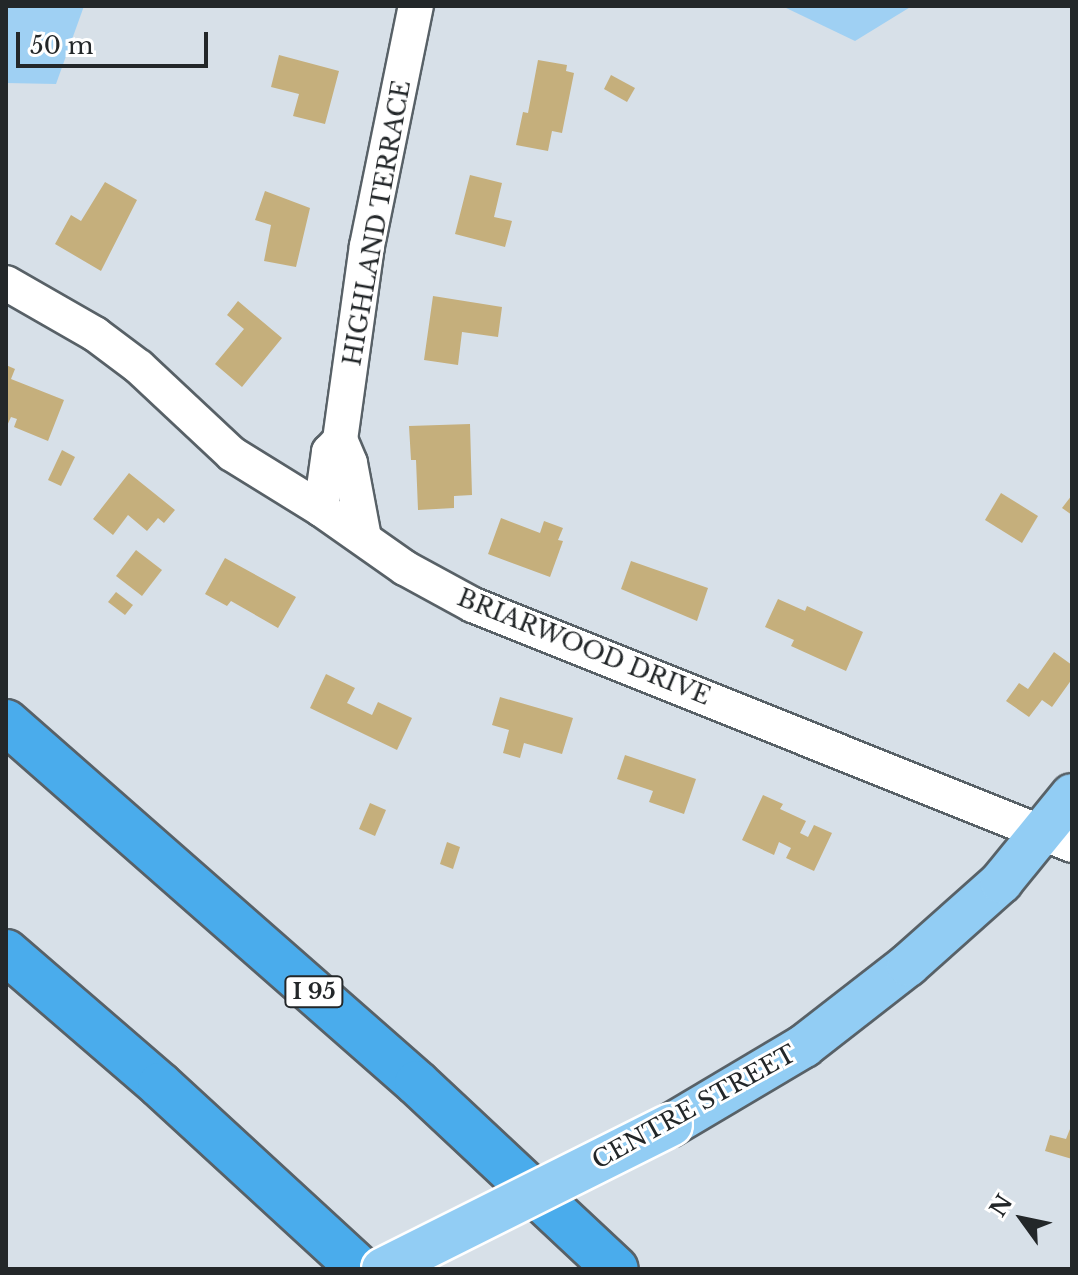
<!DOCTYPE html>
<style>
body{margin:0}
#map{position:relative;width:1078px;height:1275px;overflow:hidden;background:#d7e0e8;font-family:"Libre Baskerville",serif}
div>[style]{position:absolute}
.green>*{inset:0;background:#9fd0f3}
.building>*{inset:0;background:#c5af7c}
.roads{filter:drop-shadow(2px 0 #586167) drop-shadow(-2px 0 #586167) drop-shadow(0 2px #586167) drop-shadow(0 -2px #586167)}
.minor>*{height:34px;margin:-17px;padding:0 17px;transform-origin:17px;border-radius:17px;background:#fff}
.major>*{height:42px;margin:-21px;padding:0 21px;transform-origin:21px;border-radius:21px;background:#92cdf4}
.highway>*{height:44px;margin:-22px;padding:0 22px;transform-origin:22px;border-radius:22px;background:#4aacec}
.bridges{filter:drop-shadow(2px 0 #fff) drop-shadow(-2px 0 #fff) drop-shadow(0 2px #fff) drop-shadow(0 -2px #fff)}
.major-bridge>*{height:42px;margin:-21px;padding:0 21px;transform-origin:21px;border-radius:21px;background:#92cdf4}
span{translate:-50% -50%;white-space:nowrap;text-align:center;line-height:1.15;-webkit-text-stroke:6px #fff;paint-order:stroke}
.shield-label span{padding:2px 6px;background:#fff;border:2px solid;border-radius:6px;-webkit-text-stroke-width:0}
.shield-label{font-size:22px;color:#232729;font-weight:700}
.street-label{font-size:24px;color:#232729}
.frame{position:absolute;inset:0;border:8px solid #232729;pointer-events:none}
.north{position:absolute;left:982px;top:1179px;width:80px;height:80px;-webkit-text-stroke:6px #fff;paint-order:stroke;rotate:303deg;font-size:22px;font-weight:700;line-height:32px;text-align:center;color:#232729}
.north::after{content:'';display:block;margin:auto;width:28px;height:36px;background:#232729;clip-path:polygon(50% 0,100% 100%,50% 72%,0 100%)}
.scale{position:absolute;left:16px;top:32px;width:192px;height:36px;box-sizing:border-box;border:4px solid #232729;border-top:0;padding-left:10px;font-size:24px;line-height:28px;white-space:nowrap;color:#232729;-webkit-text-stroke:6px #fff;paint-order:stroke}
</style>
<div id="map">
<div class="green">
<i style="clip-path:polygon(6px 6px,84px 6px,56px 84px,6px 83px)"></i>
<i style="clip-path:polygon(782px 6px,912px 6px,855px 41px)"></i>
</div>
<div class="building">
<i style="clip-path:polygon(279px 55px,339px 71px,325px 124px,293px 116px,299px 94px,271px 87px)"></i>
<i style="clip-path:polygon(538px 60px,567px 65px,566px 71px,574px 73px,562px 133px,552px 131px,548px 151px,516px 145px,523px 112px,528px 113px)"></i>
<i style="clip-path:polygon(611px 75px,635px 88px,627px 102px,604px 89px)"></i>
<i style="clip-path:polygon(470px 175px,502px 183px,494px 217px,512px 221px,505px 247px,455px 234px)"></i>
<i style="clip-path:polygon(105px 182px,137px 200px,101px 271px,55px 244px,71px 215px,81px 221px)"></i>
<i style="clip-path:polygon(265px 191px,310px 208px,296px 267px,264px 261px,271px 225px,255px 220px)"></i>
<i style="clip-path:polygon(433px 296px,502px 307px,498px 337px,462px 332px,458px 365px,424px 360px)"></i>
<i style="clip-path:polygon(238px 301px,282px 338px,242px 387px,215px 364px,244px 329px,227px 315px)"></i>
<i style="clip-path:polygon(6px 365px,15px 369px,11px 379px,64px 400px,48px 441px,14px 427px,17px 419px,11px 417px,6px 428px)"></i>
<i style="clip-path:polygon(470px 424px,472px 495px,454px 496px,454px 508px,418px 510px,416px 460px,411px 460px,409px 426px)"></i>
<i style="clip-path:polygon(62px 450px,75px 457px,61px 486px,48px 480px)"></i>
<i style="clip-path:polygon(129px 473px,175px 510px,164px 523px,158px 518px,147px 531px,128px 515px,113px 535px,93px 519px)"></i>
<i style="clip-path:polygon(1001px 493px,1038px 516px,1022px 543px,985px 520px)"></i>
<i style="clip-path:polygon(1072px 495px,1072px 515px,1062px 508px)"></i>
<i style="clip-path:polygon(501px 518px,540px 533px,544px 521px,563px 528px,558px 540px,563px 541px,550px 577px,488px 554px)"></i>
<i style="clip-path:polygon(136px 550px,162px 570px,142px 596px,116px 576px)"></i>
<i style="clip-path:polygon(225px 558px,296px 597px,278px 628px,231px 601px,227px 606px,205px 594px)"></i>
<i style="clip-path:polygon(631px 561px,708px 588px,697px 621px,621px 589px)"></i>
<i style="clip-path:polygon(116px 592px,133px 605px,125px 615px,108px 602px)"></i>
<i style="clip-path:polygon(778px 599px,805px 611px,807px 606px,863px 632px,846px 671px,791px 646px,794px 640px,765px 627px)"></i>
<i style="clip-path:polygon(1054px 652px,1072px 665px,1072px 679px,1052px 707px,1042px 700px,1029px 717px,1006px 701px,1019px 683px,1028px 689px)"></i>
<i style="clip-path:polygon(326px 674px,355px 688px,347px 703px,372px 715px,378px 702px,412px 718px,397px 750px,310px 708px)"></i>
<i style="clip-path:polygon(500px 697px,573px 718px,562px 754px,524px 743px,520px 758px,503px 753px,509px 730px,492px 725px)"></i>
<i style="clip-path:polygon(625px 755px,696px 779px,684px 814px,649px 802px,653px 791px,617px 779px)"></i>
<i style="clip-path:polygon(763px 795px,783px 804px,780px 809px,806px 821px,800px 833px,808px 837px,814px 825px,832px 833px,814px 871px,786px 858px,791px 848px,779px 842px,774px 855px,742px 840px)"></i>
<i style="clip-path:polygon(370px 803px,386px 810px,375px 836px,359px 829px)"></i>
<i style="clip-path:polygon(447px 842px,460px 847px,453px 869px,440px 864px)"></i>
<i style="clip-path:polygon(1072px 1124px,1072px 1159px,1045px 1151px,1050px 1135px,1066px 1139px)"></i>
</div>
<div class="roads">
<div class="minor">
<i style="left:6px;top:283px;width:103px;rotate:29.8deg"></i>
<i style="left:95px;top:334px;width:55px;rotate:36.9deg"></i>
<i style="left:139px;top:367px;width:127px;rotate:43.1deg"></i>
<i style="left:232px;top:454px;width:105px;rotate:31.7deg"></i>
<i style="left:321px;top:509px;width:103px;rotate:35.1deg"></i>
<i style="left:405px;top:568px;width:77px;rotate:28.6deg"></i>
<i style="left:473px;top:605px;width:645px;rotate:21.83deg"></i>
<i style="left:321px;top:509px;width:58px;rotate:-82deg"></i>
<i style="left:329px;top:452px;width:16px;rotate:-47deg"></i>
<i style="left:364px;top:538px;width:76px;rotate:-100.6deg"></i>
<i style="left:350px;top:463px;width:25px;rotate:-113deg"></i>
<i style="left:340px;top:440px;width:196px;rotate:-82.1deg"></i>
<i style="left:367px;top:246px;width:245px;rotate:-78.5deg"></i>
</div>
<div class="major">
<i style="left:671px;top:1125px;width:155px;rotate:-30.7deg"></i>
<i style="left:804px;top:1046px;width:132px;rotate:-37.9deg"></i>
<i style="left:908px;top:965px;width:125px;rotate:-41.7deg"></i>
<i style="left:1001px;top:882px;width:112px;rotate:-50.8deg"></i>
</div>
<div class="highway">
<i style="left:6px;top:722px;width:547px;rotate:41.29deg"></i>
<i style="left:417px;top:1083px;width:272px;rotate:43.1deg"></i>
<i style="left:6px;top:952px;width:203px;rotate:40.8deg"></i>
<i style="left:160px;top:1085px;width:272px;rotate:42.6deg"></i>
</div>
</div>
<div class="bridges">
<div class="major-bridge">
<i style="left:383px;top:1269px;width:322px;rotate:-26.6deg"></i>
</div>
</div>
<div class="shield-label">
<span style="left:314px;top:992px">I 95</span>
</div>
<div class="street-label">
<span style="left:377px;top:223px;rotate:-80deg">HIGHLAND TERRACE</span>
<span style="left:584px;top:647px;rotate:22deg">BRIARWOOD DRIVE</span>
<span style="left:694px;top:1107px;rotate:-29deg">CENTRE STREET</span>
</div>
<div class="frame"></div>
<div class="north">N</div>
<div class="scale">50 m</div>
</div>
